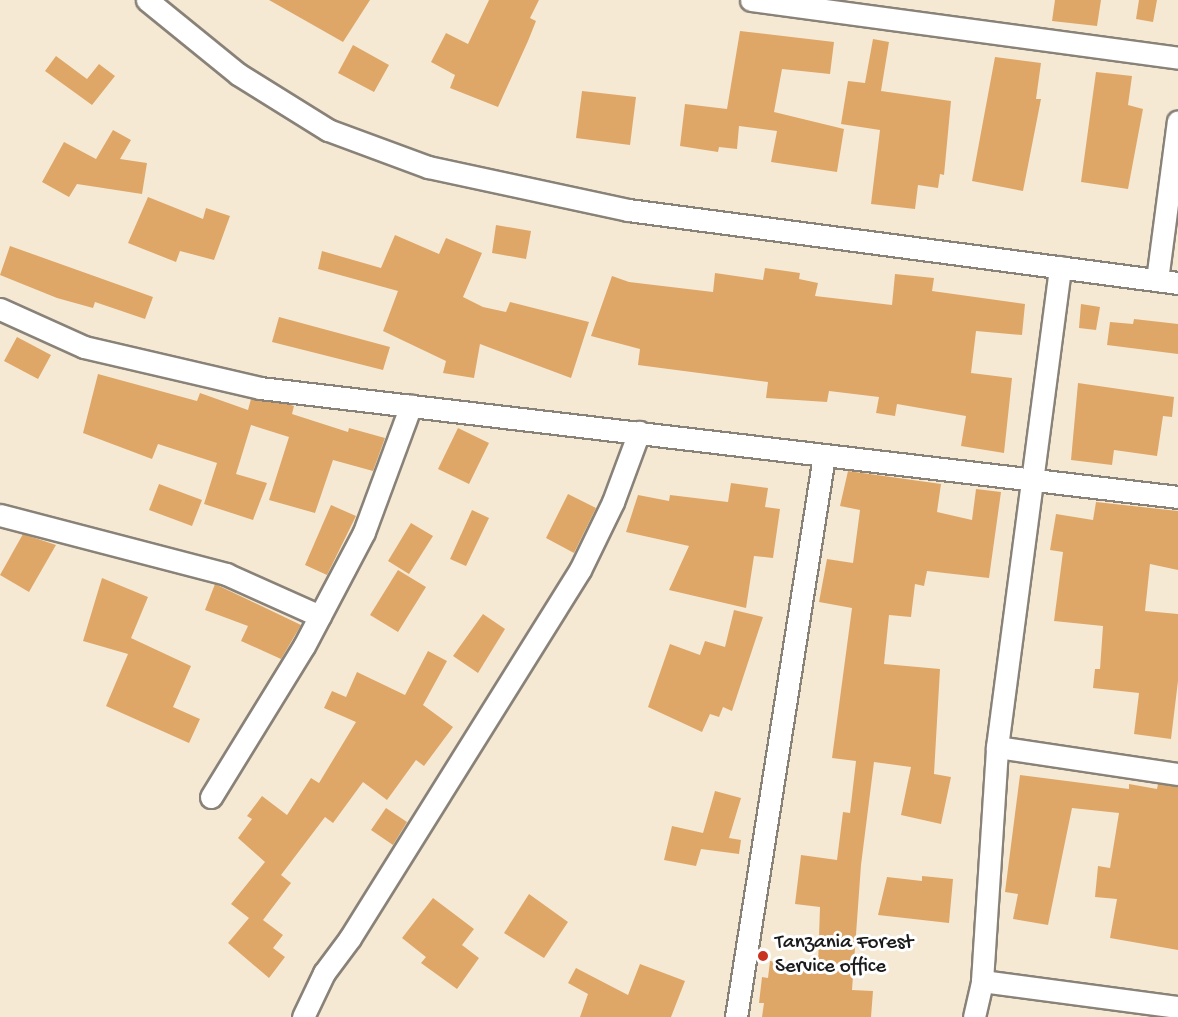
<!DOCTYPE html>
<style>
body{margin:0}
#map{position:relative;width:1178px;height:1017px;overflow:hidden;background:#f6e9d4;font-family:"Gochi Hand",sans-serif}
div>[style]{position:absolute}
.building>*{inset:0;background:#dea768}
.roads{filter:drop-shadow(2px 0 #898278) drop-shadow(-2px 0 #898278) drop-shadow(0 2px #898278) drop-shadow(0 -2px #898278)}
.street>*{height:21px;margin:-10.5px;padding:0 10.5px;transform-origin:10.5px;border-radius:10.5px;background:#fff}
.dots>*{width:16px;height:16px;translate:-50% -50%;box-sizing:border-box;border:3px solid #fff;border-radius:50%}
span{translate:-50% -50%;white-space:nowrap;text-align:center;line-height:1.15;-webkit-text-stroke:6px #fff;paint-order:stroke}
.poi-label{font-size:21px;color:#1c1c1c}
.left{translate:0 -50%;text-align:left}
</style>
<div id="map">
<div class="building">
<i style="clip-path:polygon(269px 0,370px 0,343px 42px)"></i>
<i style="clip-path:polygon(489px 0,539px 0,530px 18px,536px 21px,528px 41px,498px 107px,450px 88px,455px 75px,431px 62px,446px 33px,468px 44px)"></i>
<i style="clip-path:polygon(1055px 0,1101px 0,1097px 26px,1052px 21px)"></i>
<i style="clip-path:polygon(1139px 0,1157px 0,1153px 22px,1136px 19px)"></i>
<i style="clip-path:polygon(740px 31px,834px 42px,830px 74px,782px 69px,774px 112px,844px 129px,837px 172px,771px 162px,777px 131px,739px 126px,737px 149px,719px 147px,718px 152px,680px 146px,685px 104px,727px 109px)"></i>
<i style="clip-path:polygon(873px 39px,889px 42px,881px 91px,951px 101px,944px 175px,940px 174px,938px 188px,918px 185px,915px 209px,871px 204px,880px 130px,841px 124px,848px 81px,865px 83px)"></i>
<i style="clip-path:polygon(353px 45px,389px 65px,374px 92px,338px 73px)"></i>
<i style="clip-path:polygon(56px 56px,87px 79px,99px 64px,115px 76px,92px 105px,45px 71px)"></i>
<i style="clip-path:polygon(995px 57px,1041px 63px,1036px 99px,1041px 99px,1023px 191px,972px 181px)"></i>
<i style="clip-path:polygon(1096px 72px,1132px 76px,1128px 105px,1143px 109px,1128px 189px,1081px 182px)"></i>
<i style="clip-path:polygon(582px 91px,636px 97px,630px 145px,576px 138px)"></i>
<i style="clip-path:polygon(113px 130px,131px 140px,120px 159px,147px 163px,142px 194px,77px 184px,69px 197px,42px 182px,64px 142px,96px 159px)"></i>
<i style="clip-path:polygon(148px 197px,203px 219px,206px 208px,230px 216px,214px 260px,180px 251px,176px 262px,128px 243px)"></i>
<i style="clip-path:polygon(496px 225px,531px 231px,526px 259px,492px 253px)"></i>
<i style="clip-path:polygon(395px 235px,439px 254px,446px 238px,482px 253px,463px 297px,483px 307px,506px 312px,510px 302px,589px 322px,571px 378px,480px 344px,474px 378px,443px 373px,446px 361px,383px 331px,398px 291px,318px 269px,322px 251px,381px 268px)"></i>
<i style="clip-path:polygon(10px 246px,153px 297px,145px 319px,95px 302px,93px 308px,57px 298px,0 275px)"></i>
<i style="clip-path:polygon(765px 268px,800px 273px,799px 279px,818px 283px,815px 296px,892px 305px,895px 274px,934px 278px,932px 291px,1025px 304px,1022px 335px,976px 331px,971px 373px,1012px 378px,1004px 453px,961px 446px,966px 416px,897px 404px,895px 416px,876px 413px,879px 397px,829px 391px,827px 402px,766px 398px,768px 382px,638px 365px,640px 349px,591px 336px,612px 276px,629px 282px,713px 292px,715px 273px,763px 280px)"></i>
<i style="clip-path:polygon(1081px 304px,1100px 307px,1096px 330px,1079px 328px)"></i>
<i style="clip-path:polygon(279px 317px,390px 347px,383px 370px,272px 342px)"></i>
<i style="clip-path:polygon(1134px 319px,1178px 324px,1178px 354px,1107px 345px,1110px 322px,1133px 324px)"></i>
<i style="clip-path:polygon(17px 337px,51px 355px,38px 379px,4px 361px)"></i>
<i style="clip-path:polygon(98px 374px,197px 401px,200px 393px,248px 410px,251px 399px,288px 404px,294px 406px,292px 414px,348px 432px,349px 428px,385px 438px,373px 471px,333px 460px,315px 513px,269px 500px,289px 437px,251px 425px,236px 474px,267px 483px,253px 520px,204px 504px,217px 463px,158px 444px,152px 459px,83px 433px)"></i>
<i style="clip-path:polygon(1078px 383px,1174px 397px,1172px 417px,1163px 416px,1157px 456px,1114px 450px,1112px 465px,1071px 460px)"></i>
<i style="clip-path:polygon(458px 428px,489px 443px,469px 484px,438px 469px)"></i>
<i style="clip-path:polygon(848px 471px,941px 484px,937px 512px,972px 520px,976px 489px,1001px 492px,989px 578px,927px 571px,924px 586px,915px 584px,911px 617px,889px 615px,884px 664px,940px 669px,934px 774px,951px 777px,941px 824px,901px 815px,911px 767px,874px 762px,861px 865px,852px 990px,873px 991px,871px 1017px,762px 1017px,764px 1003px,759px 1003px,762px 977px,768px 978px,770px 961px,818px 966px,820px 907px,795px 904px,801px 855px,837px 860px,843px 812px,850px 813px,856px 761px,832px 758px,852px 608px,819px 602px,827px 559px,853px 563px,860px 510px,840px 506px)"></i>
<i style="clip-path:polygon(731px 483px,768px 488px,765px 507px,780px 509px,773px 558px,754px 556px,746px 608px,669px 590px,689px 546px,626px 532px,638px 495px,669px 501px,670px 495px,728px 502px)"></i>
<i style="clip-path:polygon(159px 484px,202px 500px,192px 526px,149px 510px)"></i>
<i style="clip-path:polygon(568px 494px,596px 508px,574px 553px,546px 538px)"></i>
<i style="clip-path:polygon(1096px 502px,1178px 511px,1178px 570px,1150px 564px,1145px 611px,1178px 614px,1178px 681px,1171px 739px,1134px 734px,1139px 693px,1093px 688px,1095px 669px,1100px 669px,1103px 626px,1054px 621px,1063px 552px,1050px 550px,1056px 514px,1093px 520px)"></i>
<i style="clip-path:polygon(331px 505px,356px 516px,327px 575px,305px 565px)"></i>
<i style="clip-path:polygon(472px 510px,489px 518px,466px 566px,450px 559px)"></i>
<i style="clip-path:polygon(411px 523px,433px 536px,409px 574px,388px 561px)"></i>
<i style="clip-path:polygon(23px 534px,56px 545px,29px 592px,0 575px)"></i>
<i style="clip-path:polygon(398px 570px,426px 587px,398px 632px,370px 615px)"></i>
<i style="clip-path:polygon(102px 578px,148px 597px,131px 638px,191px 666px,173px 707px,200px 719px,189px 743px,106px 706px,128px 654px,83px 641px)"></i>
<i style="clip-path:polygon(215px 584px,301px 625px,281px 659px,241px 641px,248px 626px,205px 610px)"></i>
<i style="clip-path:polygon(734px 610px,763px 617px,732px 711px,723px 707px,719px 717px,710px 714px,702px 732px,648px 707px,670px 644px,700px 655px,705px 641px,725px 647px)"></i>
<i style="clip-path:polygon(483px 614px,505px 629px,478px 673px,453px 656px)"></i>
<i style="clip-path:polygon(428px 651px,447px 661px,423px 705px,453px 727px,424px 766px,416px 760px,387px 800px,363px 782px,333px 823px,325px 817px,281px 875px,291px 883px,263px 920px,283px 935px,273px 948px,285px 957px,269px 978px,228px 943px,249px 918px,231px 904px,265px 862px,238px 838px,252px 819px,247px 816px,262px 796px,287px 815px,311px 778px,319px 783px,356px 722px,324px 708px,332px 691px,346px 697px,357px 672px,405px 695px)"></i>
<i style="clip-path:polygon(1020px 775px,1129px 789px,1129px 784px,1157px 789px,1158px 784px,1178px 786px,1178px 950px,1110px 938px,1117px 899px,1095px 897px,1098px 866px,1110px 868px,1119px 813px,1072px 808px,1048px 925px,1013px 919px,1018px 894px,1005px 892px)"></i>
<i style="clip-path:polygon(715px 791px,741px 798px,729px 838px,741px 840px,739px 854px,701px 849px,696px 866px,664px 860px,672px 826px,703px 833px)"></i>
<i style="clip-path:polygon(386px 808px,407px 822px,393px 845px,371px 830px)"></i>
<i style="clip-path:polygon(922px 876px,953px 879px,949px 923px,878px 915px,887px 877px,922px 881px)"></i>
<i style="clip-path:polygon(529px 894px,568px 922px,544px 958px,504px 933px)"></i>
<i style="clip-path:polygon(433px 898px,474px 929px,462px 945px,479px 958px,457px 989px,421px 963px,426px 957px,402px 938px)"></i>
<i style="clip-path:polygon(640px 964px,685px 981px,671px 1017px,580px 1017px,588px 994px,568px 983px,576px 968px,628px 995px)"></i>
</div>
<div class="roads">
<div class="street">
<i style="left:147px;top:0;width:117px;rotate:39.1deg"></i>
<i style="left:238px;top:74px;width:106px;rotate:31.9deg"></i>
<i style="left:328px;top:130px;width:107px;rotate:20.3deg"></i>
<i style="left:428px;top:167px;width:205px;rotate:12.1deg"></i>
<i style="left:628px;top:210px;width:555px;rotate:7.56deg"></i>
<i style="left:751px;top:0;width:431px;rotate:7.7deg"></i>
<i style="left:1157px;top:280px;width:160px;rotate:-82.5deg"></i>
<i style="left:0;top:309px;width:92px;rotate:24.3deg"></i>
<i style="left:84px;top:347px;width:181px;rotate:13.1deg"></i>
<i style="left:260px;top:388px;width:924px;rotate:6.77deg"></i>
<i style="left:0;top:515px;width:234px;rotate:14.6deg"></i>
<i style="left:226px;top:574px;width:103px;rotate:24.1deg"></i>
<i style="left:997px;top:747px;width:183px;rotate:8.5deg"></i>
<i style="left:211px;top:797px;width:177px;rotate:-58.4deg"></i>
<i style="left:304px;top:646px;width:129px;rotate:-62.2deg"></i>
<i style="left:364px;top:532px;width:135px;rotate:-69.7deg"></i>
<i style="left:982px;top:981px;width:198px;rotate:7.6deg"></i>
<i style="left:303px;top:1017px;width:49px;rotate:-64.5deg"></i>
<i style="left:324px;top:973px;width:44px;rotate:-53.4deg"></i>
<i style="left:350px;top:938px;width:434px;rotate:-58deg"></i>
<i style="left:580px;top:570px;width:76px;rotate:-64.1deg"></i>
<i style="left:613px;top:502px;width:75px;rotate:-69.6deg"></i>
<i style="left:736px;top:1017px;width:568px;rotate:-81.09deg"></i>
<i style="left:974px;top:1017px;width:37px;rotate:-77deg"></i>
<i style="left:982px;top:981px;width:234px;rotate:-86.3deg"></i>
<i style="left:997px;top:747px;width:484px;rotate:-82.5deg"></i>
</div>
</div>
<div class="dots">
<i style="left:763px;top:956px;background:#c8321e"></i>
</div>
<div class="poi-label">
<span class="left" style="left:775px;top:956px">Tanzania Forest<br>Service office</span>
</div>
</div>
